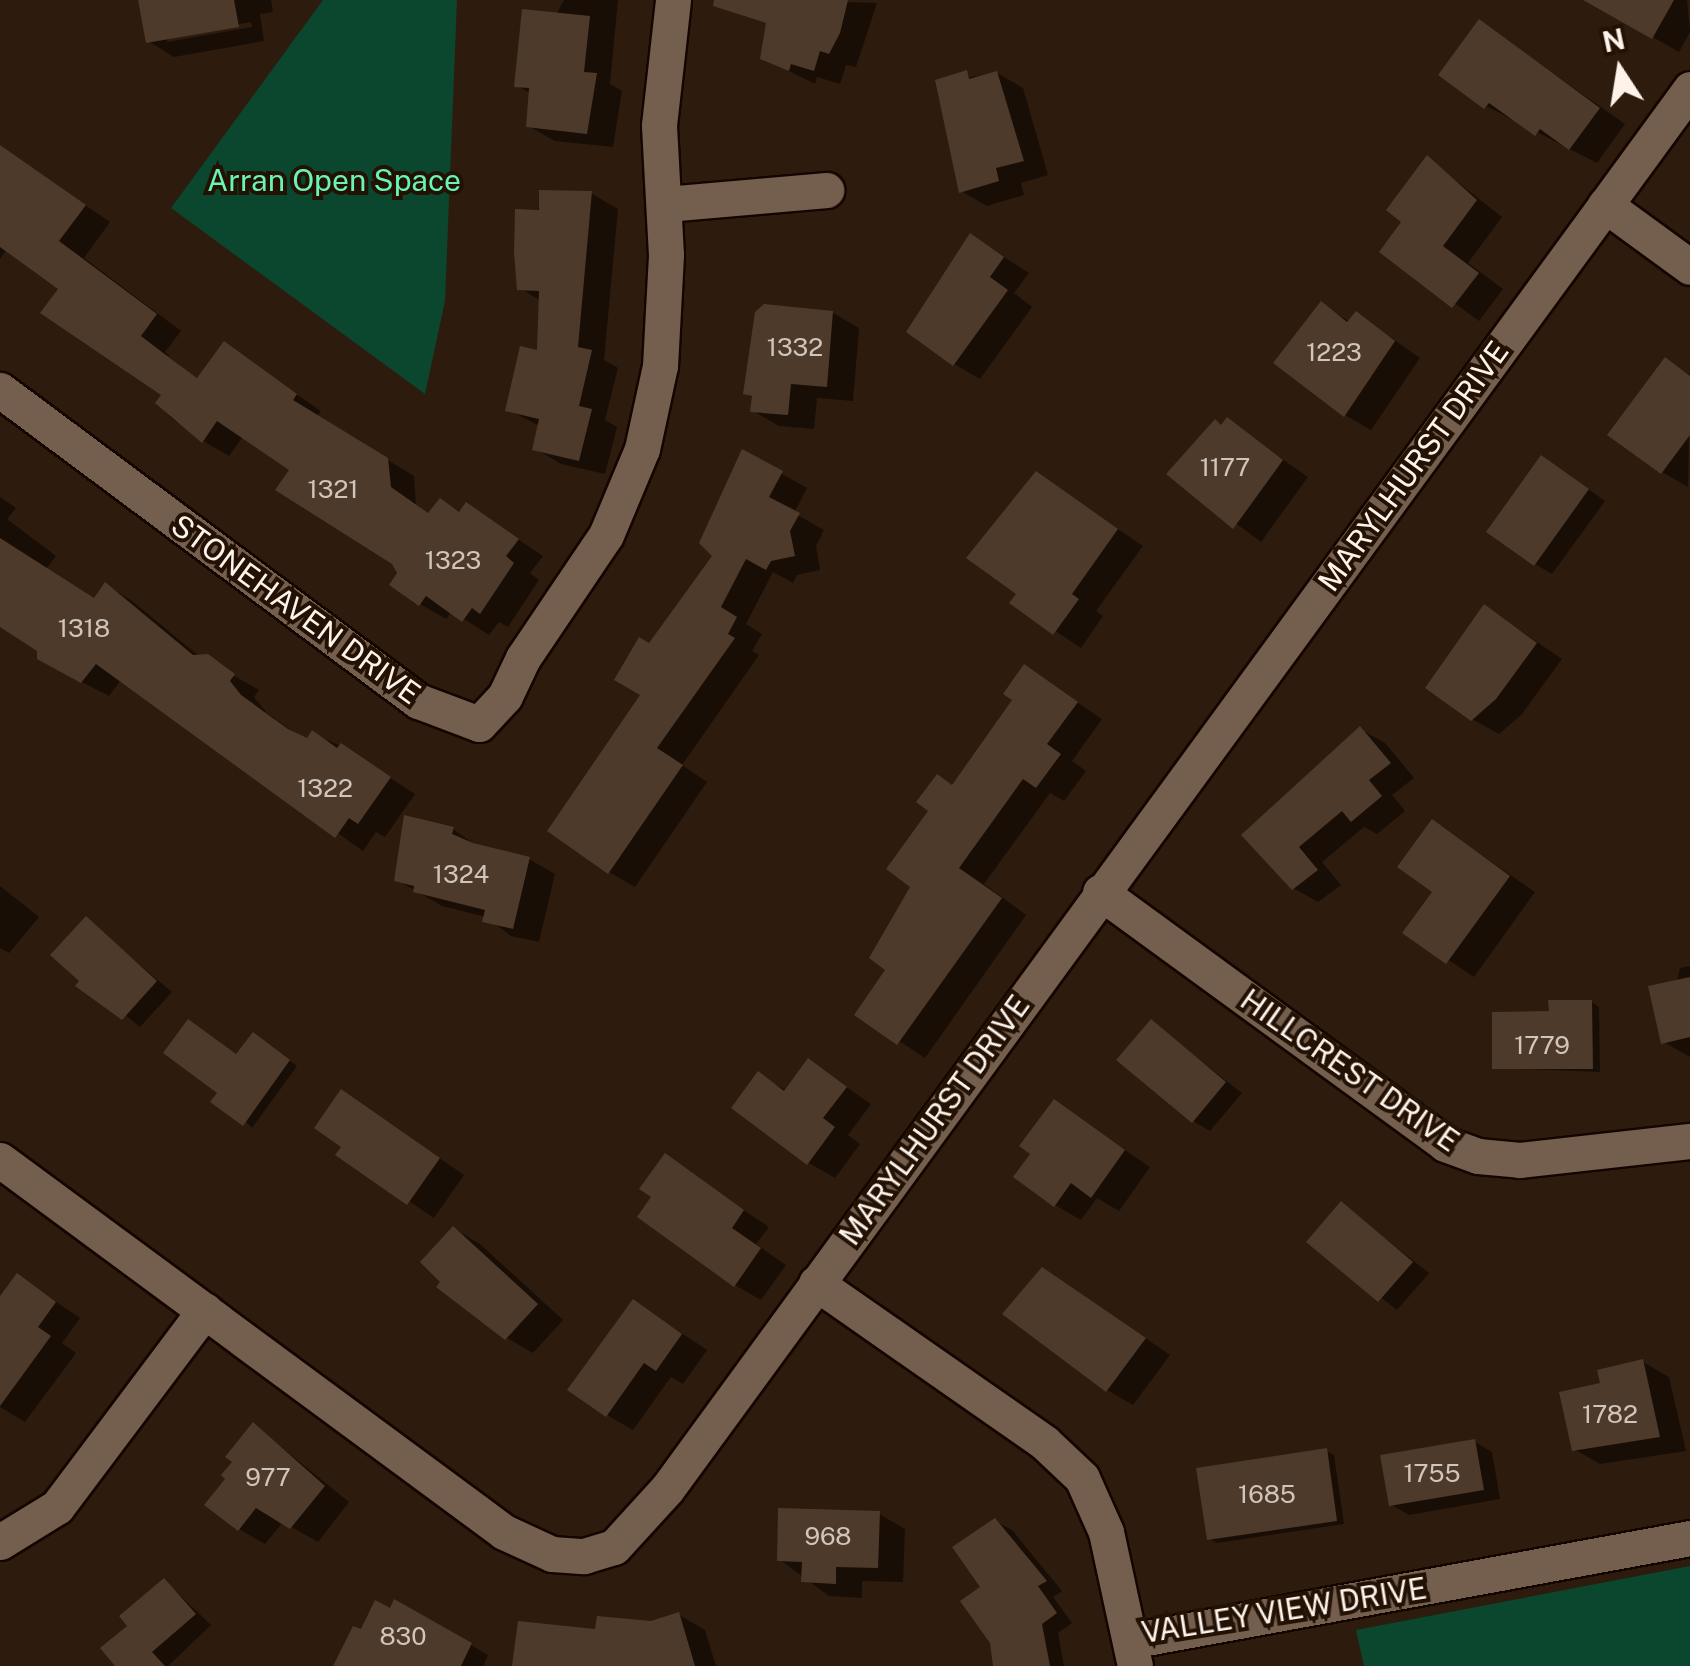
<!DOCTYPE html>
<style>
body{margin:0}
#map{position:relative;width:1690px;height:1666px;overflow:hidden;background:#2d1b0d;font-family:"Public Sans",sans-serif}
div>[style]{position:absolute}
.green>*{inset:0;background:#0b472f}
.shadow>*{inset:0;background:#0007}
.building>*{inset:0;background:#4e3a2b}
.roads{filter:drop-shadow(2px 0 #150500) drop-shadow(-2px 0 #150500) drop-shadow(0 2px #150500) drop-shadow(0 -2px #150500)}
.minor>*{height:35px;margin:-17.5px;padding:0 17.5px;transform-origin:17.5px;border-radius:17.5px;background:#745e4e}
span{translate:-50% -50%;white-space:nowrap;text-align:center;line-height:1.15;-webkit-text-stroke:8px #231204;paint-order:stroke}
.number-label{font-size:25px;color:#d1c5bb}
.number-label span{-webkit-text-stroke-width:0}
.park-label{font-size:30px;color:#69f3b6}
.street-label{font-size:30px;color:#fdf3eb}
.north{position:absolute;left:1570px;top:20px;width:100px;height:100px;-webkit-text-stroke:8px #231204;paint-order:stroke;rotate:348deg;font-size:28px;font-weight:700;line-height:40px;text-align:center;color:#fdf3eb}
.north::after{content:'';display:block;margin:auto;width:35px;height:45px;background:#fdf3eb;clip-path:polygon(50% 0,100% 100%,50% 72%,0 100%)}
</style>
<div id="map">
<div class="green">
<i style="clip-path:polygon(323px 0,457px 0,445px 301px,425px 394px,171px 208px)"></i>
<i style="clip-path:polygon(1690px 1566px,1690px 1666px,1364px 1666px,1356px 1630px)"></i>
</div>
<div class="shadow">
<i style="clip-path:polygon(evenodd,140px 0,271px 0,273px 12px,260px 14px,264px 41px,174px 57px,148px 41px,140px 0,251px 22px,252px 27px,167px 42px,167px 37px,251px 22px)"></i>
<i style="clip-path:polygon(564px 0,618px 0,610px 84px,622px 91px,613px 147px,555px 141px,528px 126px,531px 94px,517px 85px)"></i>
<i style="clip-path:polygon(774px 0,877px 3px,856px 67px,846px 65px,840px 84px,817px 77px,815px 84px,763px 58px)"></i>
<i style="clip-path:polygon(1588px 0,1687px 0,1690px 32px,1679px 52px)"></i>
<i style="clip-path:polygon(1480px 22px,1625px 124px,1597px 163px,1486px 106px)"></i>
<i style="clip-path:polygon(997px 73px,1023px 88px,1048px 175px,1021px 183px,1024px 195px,987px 206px,961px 191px,938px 82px)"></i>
<i style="clip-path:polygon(0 147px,110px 222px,84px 258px,181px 331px,165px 352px,170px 356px,159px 355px,201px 380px,225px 345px,321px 411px,317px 417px,414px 476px,416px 505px,430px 515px,440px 501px,461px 513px,467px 505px,543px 556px,530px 573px,539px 580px,508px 627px,499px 622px,489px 635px,452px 611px,446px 619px,420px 604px,393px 584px,400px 573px,394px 562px,293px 469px,245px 434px,229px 456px,203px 441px,171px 418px,158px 403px,165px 395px,61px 288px,7px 249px,0 259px)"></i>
<i style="clip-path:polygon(1427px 158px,1502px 217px,1468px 263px,1503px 289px,1479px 321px,1383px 251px,1405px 221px)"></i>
<i style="clip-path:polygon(542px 192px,592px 194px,618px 209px,604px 360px,618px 368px,605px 420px,617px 427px,605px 474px,561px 464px,534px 448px,540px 426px,508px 410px,540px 353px,541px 301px,520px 288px)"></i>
<i style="clip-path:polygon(971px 236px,1029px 273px,1014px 293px,1032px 307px,980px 379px,954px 364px)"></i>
<i style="clip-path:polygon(1321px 305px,1350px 322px,1357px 314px,1420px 358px,1371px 430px,1345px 415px)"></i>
<i style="clip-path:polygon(833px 313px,859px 328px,853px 401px,817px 398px,814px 429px,779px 426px,753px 411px,754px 398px,746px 393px)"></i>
<i style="clip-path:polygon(1665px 360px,1690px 375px,1688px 487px,1662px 472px)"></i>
<i style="clip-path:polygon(1228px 421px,1308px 477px,1261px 542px,1170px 474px)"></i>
<i style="clip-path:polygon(743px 452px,807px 488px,794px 513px,824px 530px,816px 546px,820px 570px,797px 575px,793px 583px,773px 572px,746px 624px,762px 634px,752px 651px,759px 655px,682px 765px,707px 782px,635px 887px,609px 872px,644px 695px,715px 556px)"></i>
<i style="clip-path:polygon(1559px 468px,1605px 501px,1552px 574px,1535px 564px)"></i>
<i style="clip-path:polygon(1036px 474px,1143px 546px,1096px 611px,1103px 616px,1081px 648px,1013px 603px,1020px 593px)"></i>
<i style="clip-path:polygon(0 497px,16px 508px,7px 519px,56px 556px,46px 569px,96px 600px,105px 585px,131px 600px,200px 657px,259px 690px,254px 697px,267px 713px,300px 737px,308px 741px,313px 734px,341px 746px,415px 794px,385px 837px,376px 832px,363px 851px,121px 680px,109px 696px,66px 674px,40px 650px,0 593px)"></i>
<i style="clip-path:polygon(1485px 607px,1562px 659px,1522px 714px,1499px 734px,1472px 719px)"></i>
<i style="clip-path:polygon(1025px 667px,1102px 719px,1072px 761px,1086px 771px,1064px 801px,1050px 793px,984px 884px,1026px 915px,925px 1058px,858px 1014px,889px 970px,953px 787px,1016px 700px)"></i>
<i style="clip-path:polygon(1360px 729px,1385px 743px,1414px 778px,1392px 795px,1405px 811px,1377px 834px,1364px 827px,1322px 862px,1341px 885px,1318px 902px,1293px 888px,1245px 835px)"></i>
<i style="clip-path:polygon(1433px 822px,1535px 892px,1474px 977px,1406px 932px,1435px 892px)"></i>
<i style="clip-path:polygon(453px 829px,478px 847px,529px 859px,555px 874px,539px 942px,511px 936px,486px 917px,442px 906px,397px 880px)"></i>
<i style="clip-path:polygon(0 886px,39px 917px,9px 953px,0 948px)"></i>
<i style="clip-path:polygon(86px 920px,172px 992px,140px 1027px,83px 981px)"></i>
<i style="clip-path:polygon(1690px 966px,1690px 1057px,1664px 1042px,1680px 968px)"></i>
<i style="clip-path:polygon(1592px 1002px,1599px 1007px,1600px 1072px,1495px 1068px,1551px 1014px)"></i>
<i style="clip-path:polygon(1151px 1022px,1242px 1093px,1210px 1131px,1193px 1121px)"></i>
<i style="clip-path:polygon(261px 1040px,297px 1066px,252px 1128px,220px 1093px,238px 1057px)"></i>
<i style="clip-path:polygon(809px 1061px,871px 1104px,848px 1135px,860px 1144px,835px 1178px,809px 1163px,759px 1075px,787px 1091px)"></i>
<i style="clip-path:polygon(1054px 1102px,1150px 1167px,1119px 1211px,1097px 1198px,1081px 1220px,1055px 1205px,1033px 1153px)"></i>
<i style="clip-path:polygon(367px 1108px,464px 1175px,434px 1218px,339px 1154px)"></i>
<i style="clip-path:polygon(665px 1157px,769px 1227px,756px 1244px,786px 1265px,761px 1300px,735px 1285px,654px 1197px)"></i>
<i style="clip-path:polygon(1341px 1204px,1429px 1273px,1397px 1310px,1310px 1242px)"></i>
<i style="clip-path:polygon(454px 1229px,480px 1244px,563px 1320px,533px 1353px,507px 1338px)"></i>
<i style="clip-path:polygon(18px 1276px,80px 1318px,62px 1343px,76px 1353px,25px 1422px,0 1407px,0 1300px)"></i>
<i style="clip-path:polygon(634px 1302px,707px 1350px,683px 1384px,671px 1377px,633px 1430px,607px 1415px)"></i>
<i style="clip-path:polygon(1112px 1315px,1170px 1355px,1133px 1405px,1107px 1390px)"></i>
<i style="clip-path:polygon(1643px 1362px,1669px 1377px,1686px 1451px,1600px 1464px,1574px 1449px,1603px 1385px)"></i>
<i style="clip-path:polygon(254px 1425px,349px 1502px,318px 1542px,283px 1522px,265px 1544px,239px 1529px,229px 1478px)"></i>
<i style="clip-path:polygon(1475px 1442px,1492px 1452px,1500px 1499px,1409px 1515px,1392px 1505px)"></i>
<i style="clip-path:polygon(1326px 1451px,1334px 1455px,1344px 1524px,1217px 1543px,1209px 1538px)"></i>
<i style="clip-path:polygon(879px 1514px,905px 1529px,903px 1582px,862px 1581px,862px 1598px,829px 1596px,779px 1559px)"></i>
<i style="clip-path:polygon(995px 1521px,1012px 1530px,1062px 1591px,1053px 1597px,1072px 1623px,1058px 1633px,1064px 1666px,1008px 1666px,984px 1588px)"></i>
<i style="clip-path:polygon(165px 1581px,211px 1625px,168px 1666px,118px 1666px)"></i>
<i style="clip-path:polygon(679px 1615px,705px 1630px,716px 1666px,515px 1666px)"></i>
<i style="clip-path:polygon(471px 1645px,488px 1655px,483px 1666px,336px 1666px)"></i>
</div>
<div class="building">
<i style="clip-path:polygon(138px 0,234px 0,239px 27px,146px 43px)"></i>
<i style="clip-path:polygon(714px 0,848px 0,840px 33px,829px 54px,820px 51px,814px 71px,791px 64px,789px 71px,760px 59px,766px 23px,713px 6px)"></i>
<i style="clip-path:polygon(1583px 0,1674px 0,1652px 39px)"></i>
<i style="clip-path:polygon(522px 9px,590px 16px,584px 72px,597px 73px,587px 134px,526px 127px,529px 88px,514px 87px)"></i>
<i style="clip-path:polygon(1479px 19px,1600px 108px,1569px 150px,1540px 129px,1535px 136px,1489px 103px,1484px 109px,1438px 75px)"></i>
<i style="clip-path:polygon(967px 70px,969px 79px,997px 71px,1024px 161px,996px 168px,999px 181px,959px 193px,935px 80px)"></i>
<i style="clip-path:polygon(0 145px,86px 205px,59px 241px,157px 314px,141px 336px,171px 359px,197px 378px,224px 341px,297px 394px,293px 400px,388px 458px,391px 487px,428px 513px,440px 498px,459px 512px,466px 502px,519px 539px,506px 556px,514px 563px,480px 614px,472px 608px,462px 622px,426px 596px,419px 606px,389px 585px,397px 573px,392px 564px,275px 490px,289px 470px,217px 421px,202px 443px,155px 403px,161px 395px,40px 313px,58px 289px,0 247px)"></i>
<i style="clip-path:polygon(1427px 155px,1477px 200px,1443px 246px,1479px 273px,1452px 308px,1379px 252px,1401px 222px,1386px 210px)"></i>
<i style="clip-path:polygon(539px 190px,592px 191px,578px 347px,592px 350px,579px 406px,592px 409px,579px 461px,532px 450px,539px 419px,505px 411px,520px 346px,537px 350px,539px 291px,517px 290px,514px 253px,515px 209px,539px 210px)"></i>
<i style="clip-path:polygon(970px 233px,1004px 257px,990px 277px,1008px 290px,953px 366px,906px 332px)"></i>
<i style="clip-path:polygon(1321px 301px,1347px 322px,1356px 311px,1395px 341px,1344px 417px,1273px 363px)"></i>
<i style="clip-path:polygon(764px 304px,833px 311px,827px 387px,791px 384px,788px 415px,750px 412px,752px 396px,743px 394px,755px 312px)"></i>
<i style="clip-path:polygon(1665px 357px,1690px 376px,1690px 435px,1661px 474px,1607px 435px)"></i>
<i style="clip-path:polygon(1227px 417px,1283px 460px,1233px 529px,1166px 474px,1215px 419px,1221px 425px)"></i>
<i style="clip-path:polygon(742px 449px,783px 471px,769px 497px,800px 513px,790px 531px,795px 556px,771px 561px,766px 570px,746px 559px,721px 607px,737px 617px,728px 634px,735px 638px,657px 748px,683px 765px,608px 874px,547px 831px,640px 695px,614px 680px,639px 637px,649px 643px,712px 556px,699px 543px)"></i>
<i style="clip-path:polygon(1541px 455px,1589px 489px,1534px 566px,1486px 532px)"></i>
<i style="clip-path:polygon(1036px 471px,1118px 529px,1072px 594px,1079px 599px,1053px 635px,1009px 603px,1016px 594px,966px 558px)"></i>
<i style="clip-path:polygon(0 538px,94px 598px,105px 582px,193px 655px,208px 654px,235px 674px,230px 681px,241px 695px,288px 729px,307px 738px,312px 730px,337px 748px,341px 743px,391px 777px,358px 824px,349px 818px,335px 838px,96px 664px,81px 683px,37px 659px,37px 651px,0 627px)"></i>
<i style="clip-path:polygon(1484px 604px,1537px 643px,1496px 699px,1471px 721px,1425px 688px)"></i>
<i style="clip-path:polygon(1024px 664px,1078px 702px,1047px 744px,1061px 754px,1036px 788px,1023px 779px,959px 868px,1002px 898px,897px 1045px,854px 1015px,885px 970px,869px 958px,910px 887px,886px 869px,928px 811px,916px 802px,937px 774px,952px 785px,1012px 700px,1003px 694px)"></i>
<i style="clip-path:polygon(1360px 726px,1391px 763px,1369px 780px,1382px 796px,1351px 822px,1342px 811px,1299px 847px,1318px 870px,1292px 890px,1241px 835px)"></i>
<i style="clip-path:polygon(404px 815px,454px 827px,452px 834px,473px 843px,530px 857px,513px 929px,482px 922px,485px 910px,413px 892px,414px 886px,394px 881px)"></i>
<i style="clip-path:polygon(1432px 819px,1510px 876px,1446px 964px,1402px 933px,1432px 892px,1397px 867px)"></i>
<i style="clip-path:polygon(86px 916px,157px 981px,122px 1020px,75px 986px,79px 981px,50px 955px)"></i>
<i style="clip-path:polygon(1690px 977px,1690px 1037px,1661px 1044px,1648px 986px)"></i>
<i style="clip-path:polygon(1548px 1000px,1592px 1000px,1593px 1069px,1492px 1069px,1492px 1012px,1549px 1011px)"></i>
<i style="clip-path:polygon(188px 1019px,236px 1054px,253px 1032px,290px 1060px,243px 1126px,210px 1102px,217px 1093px,163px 1053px)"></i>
<i style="clip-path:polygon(1151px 1019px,1226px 1082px,1192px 1123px,1116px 1060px)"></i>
<i style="clip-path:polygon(808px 1058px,847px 1087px,823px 1118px,835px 1127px,807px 1165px,731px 1108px,758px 1071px,784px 1091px)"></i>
<i style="clip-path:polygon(341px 1089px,440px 1158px,407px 1205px,335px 1155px,341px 1147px,314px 1128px)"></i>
<i style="clip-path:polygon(1054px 1099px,1125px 1150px,1091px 1198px,1071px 1183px,1054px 1207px,1013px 1177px,1030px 1154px,1019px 1146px)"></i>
<i style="clip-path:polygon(665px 1153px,744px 1210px,732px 1228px,761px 1248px,734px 1287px,637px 1217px,651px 1197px,639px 1189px)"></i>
<i style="clip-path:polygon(1341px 1201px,1413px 1262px,1378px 1302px,1306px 1242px)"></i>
<i style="clip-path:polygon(453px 1226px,538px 1304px,505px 1340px,436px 1287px,440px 1282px,420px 1262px)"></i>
<i style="clip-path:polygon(1042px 1267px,1146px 1338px,1106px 1392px,1002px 1314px)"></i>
<i style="clip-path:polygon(17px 1273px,56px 1302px,38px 1327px,51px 1336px,0 1406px,0 1296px)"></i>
<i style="clip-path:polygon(633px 1299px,682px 1334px,656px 1371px,644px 1363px,606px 1417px,567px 1390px)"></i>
<i style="clip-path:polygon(1643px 1359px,1660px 1437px,1572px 1451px,1559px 1392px,1600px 1383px,1597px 1370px)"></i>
<i style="clip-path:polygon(253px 1422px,325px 1486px,290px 1529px,256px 1508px,238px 1531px,204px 1505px,225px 1479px,221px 1475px,232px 1462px,225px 1457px)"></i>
<i style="clip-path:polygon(1475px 1439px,1484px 1490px,1389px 1506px,1380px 1455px)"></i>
<i style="clip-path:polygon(1327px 1448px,1337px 1521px,1207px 1540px,1196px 1468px)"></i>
<i style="clip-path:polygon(778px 1508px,880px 1511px,878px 1568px,836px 1567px,836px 1584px,801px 1582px,802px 1562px,777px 1561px)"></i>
<i style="clip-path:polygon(995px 1518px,1047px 1581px,1038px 1586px,1057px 1613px,1042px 1624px,1050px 1666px,993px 1666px,990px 1643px,960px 1601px,980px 1587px,952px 1547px)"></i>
<i style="clip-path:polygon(164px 1578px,196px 1614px,152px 1652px,165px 1666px,115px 1666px,100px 1648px,127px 1626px,119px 1616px)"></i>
<i style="clip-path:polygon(394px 1599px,472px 1643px,461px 1666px,333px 1666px,353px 1626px,361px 1629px,375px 1600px,390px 1608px)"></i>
<i style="clip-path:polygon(679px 1612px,695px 1666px,512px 1666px,518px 1621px,595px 1629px,597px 1616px,651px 1621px)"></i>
</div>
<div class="roads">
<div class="minor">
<i style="left:666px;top:204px;width:161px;rotate:-5deg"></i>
<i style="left:1605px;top:205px;width:105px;rotate:36.1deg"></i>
<i style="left:0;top:390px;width:521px;rotate:36.65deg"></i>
<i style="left:418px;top:701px;width:65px;rotate:20.7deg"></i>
<i style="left:479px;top:724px;width:38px;rotate:-47deg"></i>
<i style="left:505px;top:696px;width:42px;rotate:-64.7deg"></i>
<i style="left:523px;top:658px;width:148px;rotate:-56deg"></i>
<i style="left:606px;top:535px;width:93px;rotate:-67.3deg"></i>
<i style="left:642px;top:449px;width:85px;rotate:-77.8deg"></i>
<i style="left:660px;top:366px;width:111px;rotate:-86.9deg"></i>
<i style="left:666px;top:255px;width:130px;rotate:-93.1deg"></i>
<i style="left:659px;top:125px;width:126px;rotate:-83.6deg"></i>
<i style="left:1100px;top:892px;width:427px;rotate:36.1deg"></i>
<i style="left:1445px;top:1144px;width:35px;rotate:20deg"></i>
<i style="left:1478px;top:1156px;width:42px;rotate:5.4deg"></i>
<i style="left:1520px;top:1160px;width:171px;rotate:-6.4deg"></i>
<i style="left:0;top:1160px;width:626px;rotate:36.43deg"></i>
<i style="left:504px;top:1532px;width:53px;rotate:24.6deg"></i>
<i style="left:552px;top:1554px;width:32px;rotate:4deg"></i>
<i style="left:584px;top:1556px;width:31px;rotate:-17deg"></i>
<i style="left:614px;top:1547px;width:79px;rotate:-47.6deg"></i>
<i style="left:667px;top:1489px;width:1734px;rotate:-53.84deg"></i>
<i style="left:816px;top:1283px;width:279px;rotate:34.9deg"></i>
<i style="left:1045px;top:1443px;width:51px;rotate:43.4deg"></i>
<i style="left:1082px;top:1478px;width:59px;rotate:66deg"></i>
<i style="left:1106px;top:1532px;width:137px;rotate:77.8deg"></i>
<i style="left:0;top:1542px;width:67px;rotate:-31.6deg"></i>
<i style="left:57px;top:1507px;width:246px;rotate:-53.1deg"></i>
<i style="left:1130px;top:1641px;width:569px;rotate:-10.42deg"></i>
</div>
</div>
<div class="number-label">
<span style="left:795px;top:347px">1332</span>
<span style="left:1334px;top:352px">1223</span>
<span style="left:1225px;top:467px">1177</span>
<span style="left:333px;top:489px">1321</span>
<span style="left:453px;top:560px">1323</span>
<span style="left:84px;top:628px">1318</span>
<span style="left:325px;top:788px">1322</span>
<span style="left:461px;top:874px">1324</span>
<span style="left:1542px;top:1045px">1779</span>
<span style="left:1610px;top:1414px">1782</span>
<span style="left:1432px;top:1473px">1755</span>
<span style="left:268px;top:1477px">977</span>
<span style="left:1267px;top:1494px">1685</span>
<span style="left:828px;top:1536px">968</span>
<span style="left:403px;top:1636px">830</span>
</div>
<div class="park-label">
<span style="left:334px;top:180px">Arran Open Space</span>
</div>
<div class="street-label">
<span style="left:1413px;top:466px;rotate:-54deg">MARYLHURST DRIVE</span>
<span style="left:296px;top:609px;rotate:36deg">STONEHAVEN DRIVE</span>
<span style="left:1350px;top:1070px;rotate:35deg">HILLCREST DRIVE</span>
<span style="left:934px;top:1120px;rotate:-54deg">MARYLHURST DRIVE</span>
<span style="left:1284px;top:1610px;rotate:-9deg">VALLEY VIEW DRIVE</span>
</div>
<div class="north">N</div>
</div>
